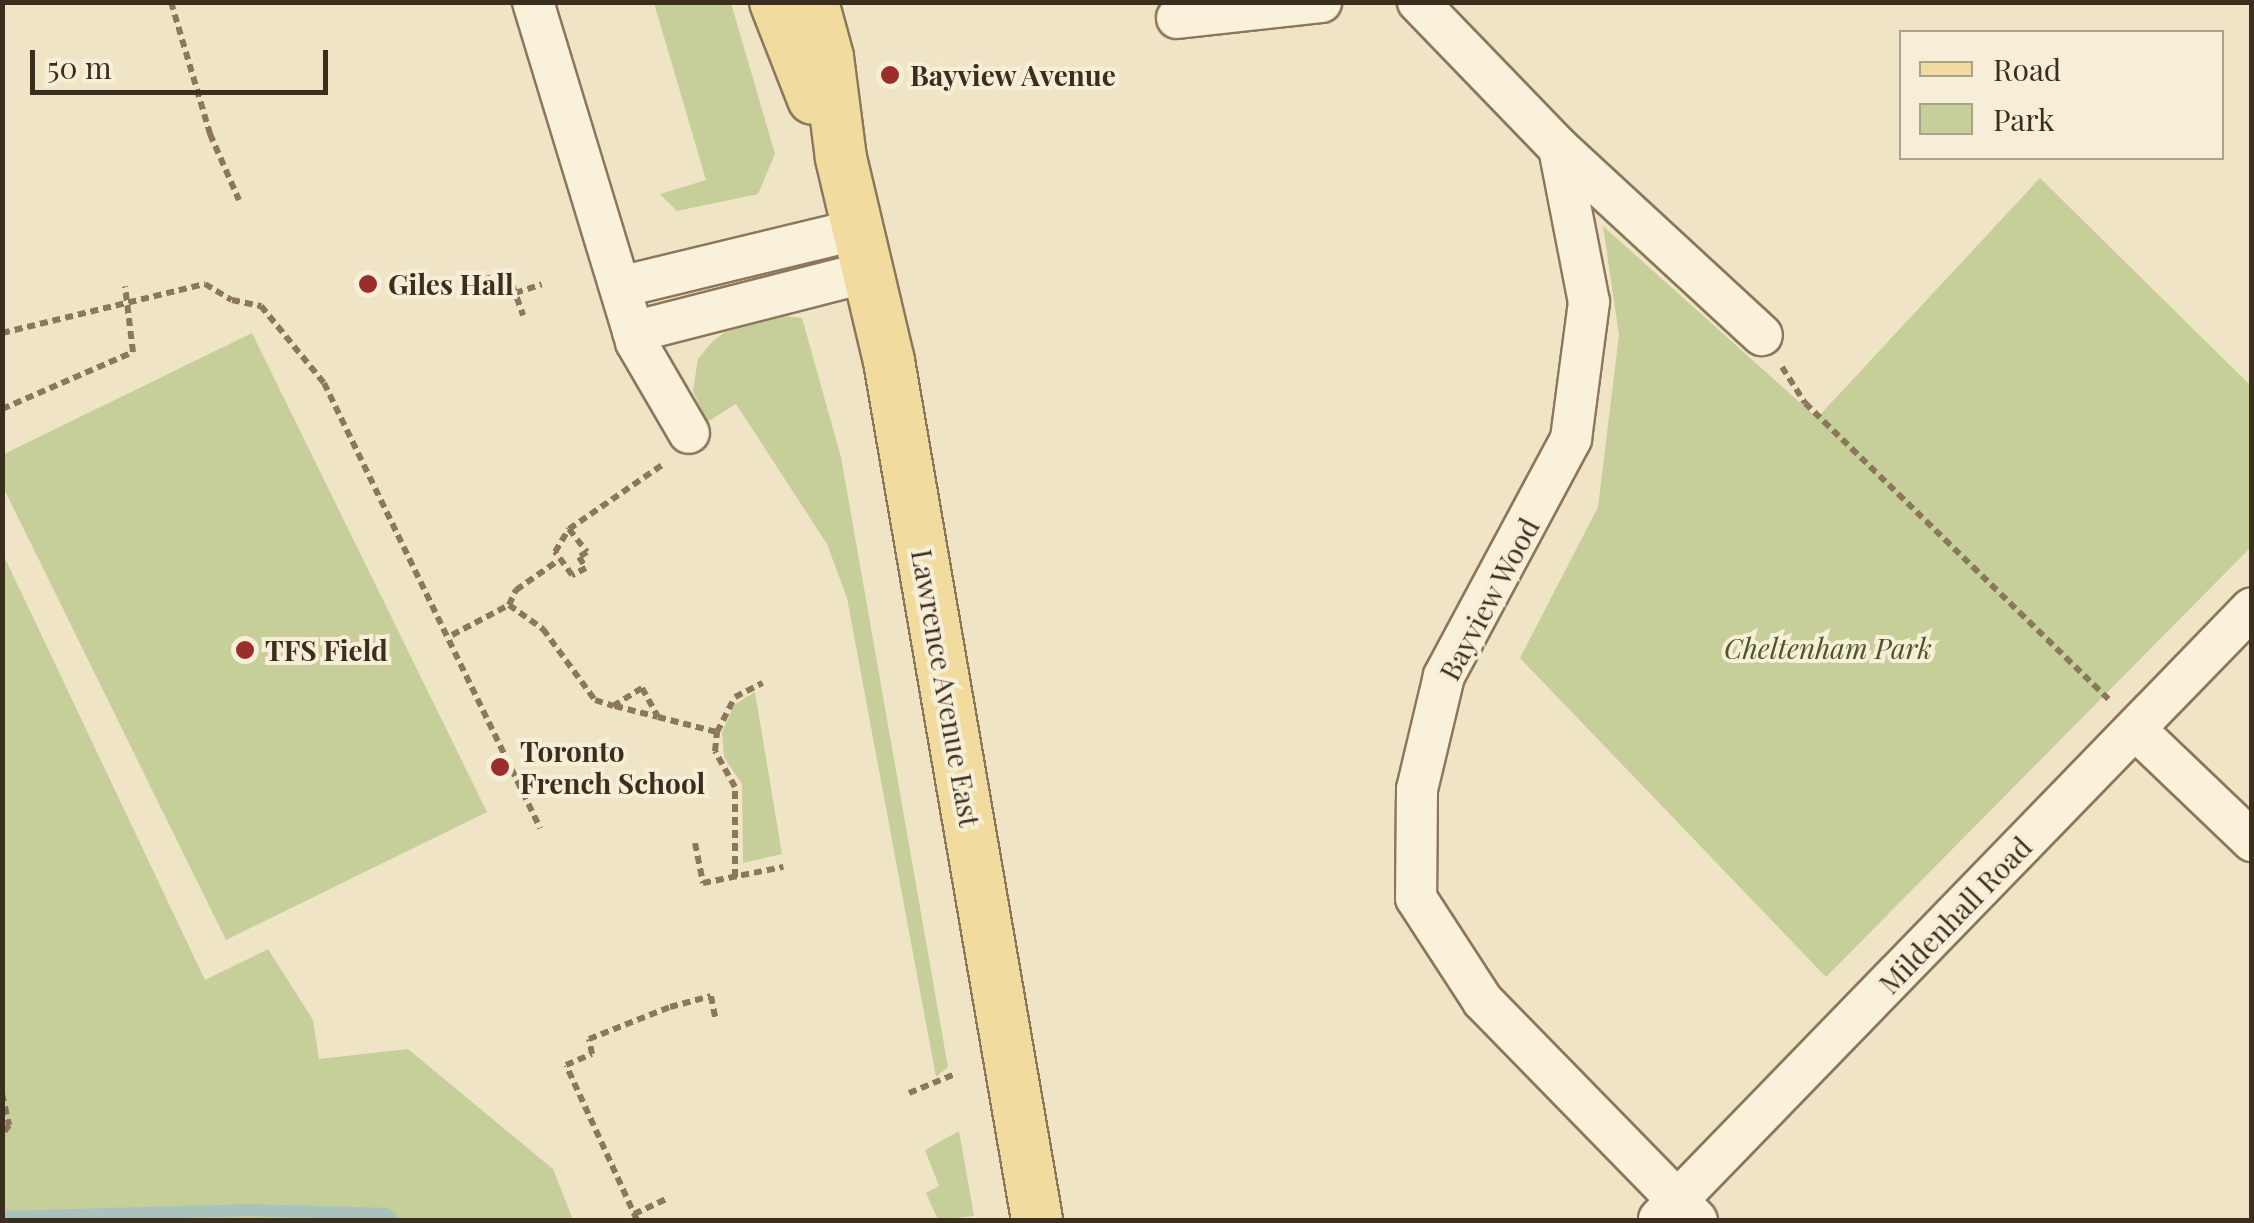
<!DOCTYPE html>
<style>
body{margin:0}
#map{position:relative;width:2254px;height:1223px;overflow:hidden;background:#efe5c6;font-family:"Playfair Display",serif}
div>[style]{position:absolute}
.green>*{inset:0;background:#c6ce99}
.stream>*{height:12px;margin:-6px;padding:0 6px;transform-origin:6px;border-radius:6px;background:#a7c3bc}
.path>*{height:6px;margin-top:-3px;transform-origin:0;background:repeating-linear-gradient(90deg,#8b775b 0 8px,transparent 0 13px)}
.roads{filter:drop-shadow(2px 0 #8b775b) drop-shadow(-2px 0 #8b775b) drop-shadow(0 2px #8b775b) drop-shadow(0 -2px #8b775b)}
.minor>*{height:40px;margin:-20px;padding:0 20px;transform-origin:20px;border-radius:20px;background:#faf1da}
.major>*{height:50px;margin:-25px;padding:0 25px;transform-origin:25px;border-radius:25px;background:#f2db9e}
.dots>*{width:28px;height:28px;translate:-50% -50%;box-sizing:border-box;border:5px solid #f6eed6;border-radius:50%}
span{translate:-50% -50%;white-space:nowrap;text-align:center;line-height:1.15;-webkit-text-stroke:8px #f6eed6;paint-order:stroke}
.poi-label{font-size:28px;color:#3b2e1f;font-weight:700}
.left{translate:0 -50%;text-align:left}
.street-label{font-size:28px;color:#3b2e1f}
.park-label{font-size:28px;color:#495825;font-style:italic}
.frame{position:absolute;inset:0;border:5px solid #3b2e1f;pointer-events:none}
.legend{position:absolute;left:1899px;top:30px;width:325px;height:130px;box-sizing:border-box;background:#f6eed6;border:2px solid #aba18d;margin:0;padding:12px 18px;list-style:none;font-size:30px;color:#3b2e1f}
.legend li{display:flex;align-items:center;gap:20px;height:50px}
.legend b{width:50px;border:2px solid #aba18d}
.scale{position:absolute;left:30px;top:50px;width:298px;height:45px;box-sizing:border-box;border:5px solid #3b2e1f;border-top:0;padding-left:12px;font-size:30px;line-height:35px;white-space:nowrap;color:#3b2e1f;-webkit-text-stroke:8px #f6eed6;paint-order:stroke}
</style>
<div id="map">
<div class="green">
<i style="clip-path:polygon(654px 3px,731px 3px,775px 154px,758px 194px,677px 211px,660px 194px,706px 180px)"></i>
<i style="clip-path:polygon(2040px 178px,2251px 386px,2251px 547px,1826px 977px,1520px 658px,1598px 507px,1619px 335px,1603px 226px,1817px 418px)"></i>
<i style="clip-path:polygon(786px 316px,802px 318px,841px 457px,948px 1067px,936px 1077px,847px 598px,827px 544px,736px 404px,707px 422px,693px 391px,698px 359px,712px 342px,725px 332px)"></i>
<i style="clip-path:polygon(252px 333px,487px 812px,226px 940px,3px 487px,2px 455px)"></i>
<i style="clip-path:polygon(3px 554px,205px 980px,268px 949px,313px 1020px,319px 1059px,408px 1049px,553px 1169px,573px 1220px,3px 1220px)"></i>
<i style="clip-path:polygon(755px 692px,782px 854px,743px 863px,742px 784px,724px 757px,722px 732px,734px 705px)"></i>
<i style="clip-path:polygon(959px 1131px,974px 1216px,938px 1220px,926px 1193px,939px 1186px,925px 1150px)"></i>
</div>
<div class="stream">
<i style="left:2px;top:1217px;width:244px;rotate:-1.6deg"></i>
<i style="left:246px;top:1210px;width:140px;rotate:1.6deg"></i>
<i style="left:386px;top:1214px;width:9px;rotate:41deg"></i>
</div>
<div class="path">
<i style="left:171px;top:2px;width:138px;rotate:73.5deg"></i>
<i style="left:210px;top:134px;width:72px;rotate:66.3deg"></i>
<i style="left:483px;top:280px;width:26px;rotate:-16deg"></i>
<i style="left:508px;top:273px;width:45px;rotate:70.3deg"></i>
<i style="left:515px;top:293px;width:28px;rotate:-18deg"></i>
<i style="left:2px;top:333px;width:209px;rotate:-13.6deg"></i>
<i style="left:205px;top:284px;width:31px;rotate:31deg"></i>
<i style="left:232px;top:300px;width:30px;rotate:12deg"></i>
<i style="left:261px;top:306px;width:99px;rotate:50.7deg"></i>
<i style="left:324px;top:383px;width:495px;rotate:64.1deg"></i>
<i style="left:1782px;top:367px;width:43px;rotate:57.4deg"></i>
<i style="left:1805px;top:403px;width:424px;rotate:44.3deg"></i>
<i style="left:2px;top:409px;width:143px;rotate:-23.5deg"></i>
<i style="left:133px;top:352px;width:66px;rotate:-96.9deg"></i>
<i style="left:569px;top:529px;width:29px;rotate:52deg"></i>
<i style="left:587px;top:552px;width:9px;rotate:148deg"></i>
<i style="left:579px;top:557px;width:13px;rotate:58deg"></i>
<i style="left:586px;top:568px;width:16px;rotate:153deg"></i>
<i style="left:572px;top:575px;width:29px;rotate:-126deg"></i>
<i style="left:555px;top:552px;width:27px;rotate:-59deg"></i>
<i style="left:569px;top:529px;width:116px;rotate:-34.5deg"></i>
<i style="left:509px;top:605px;width:42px;rotate:35.2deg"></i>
<i style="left:543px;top:629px;width:88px;rotate:53.8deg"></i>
<i style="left:595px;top:700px;width:19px;rotate:18deg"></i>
<i style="left:613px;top:706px;width:34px;rotate:-32deg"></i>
<i style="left:642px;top:688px;width:33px;rotate:61deg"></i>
<i style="left:658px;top:717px;width:61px;rotate:14.3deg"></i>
<i style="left:452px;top:635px;width:64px;rotate:-27.8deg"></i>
<i style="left:509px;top:605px;width:17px;rotate:-65deg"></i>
<i style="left:516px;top:590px;width:52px;rotate:-34.9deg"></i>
<i style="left:615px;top:706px;width:44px;rotate:14.3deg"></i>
<i style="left:695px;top:843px;width:41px;rotate:78.7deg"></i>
<i style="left:703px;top:883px;width:82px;rotate:-11.3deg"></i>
<i style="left:735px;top:877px;width:90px;rotate:-90deg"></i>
<i style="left:735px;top:787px;width:41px;rotate:-119.1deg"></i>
<i style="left:715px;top:751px;width:19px;rotate:-84deg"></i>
<i style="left:717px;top:732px;width:39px;rotate:-63deg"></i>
<i style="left:735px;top:697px;width:31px;rotate:-27deg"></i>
<i style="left:909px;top:1093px;width:50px;rotate:-22.4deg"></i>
<i style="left:2px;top:1094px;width:32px;rotate:77deg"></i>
<i style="left:9px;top:1125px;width:12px;rotate:125deg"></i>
<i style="left:634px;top:1214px;width:35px;rotate:-25deg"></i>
<i style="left:637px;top:1220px;width:170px;rotate:-114.6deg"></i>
<i style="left:566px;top:1065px;width:28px;rotate:-23deg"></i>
<i style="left:592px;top:1054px;width:15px;rotate:-101deg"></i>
<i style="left:589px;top:1039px;width:87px;rotate:-21.6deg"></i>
<i style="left:670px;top:1007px;width:42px;rotate:-15deg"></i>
<i style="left:711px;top:996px;width:25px;rotate:79deg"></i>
</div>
<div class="roads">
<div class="minor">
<i style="left:533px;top:2px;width:355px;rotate:73.1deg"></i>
<i style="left:636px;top:342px;width:105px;rotate:59.8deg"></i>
<i style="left:1418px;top:2px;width:203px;rotate:46deg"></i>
<i style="left:1559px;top:148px;width:276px;rotate:42.7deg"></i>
<i style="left:1177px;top:18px;width:145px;rotate:-6.3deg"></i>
<i style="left:1559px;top:148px;width:157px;rotate:79deg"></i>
<i style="left:1589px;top:302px;width:138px;rotate:97.5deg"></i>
<i style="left:1571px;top:439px;width:269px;rotate:118.2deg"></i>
<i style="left:1444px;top:676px;width:116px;rotate:103.4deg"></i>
<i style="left:1417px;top:789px;width:109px;rotate:90.5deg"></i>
<i style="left:1416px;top:898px;width:123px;rotate:57deg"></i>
<i style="left:1483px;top:1001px;width:306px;rotate:45.7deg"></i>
<i style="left:620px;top:287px;width:246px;rotate:-13.6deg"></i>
<i style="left:633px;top:332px;width:244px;rotate:-14.3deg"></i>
<i style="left:2136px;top:730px;width:161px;rotate:43.7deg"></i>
<i style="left:1659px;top:1219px;width:851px;rotate:-45.86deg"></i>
</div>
<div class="major">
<i style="left:775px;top:2px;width:104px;rotate:68.6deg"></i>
<i style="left:813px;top:2px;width:57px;rotate:74.7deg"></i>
<i style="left:828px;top:57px;width:102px;rotate:82.7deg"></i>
<i style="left:841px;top:158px;width:209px;rotate:76.7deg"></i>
<i style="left:889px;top:361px;width:872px;rotate:80.22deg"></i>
</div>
</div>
<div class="dots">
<i style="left:890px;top:75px;background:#9b2d2a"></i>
<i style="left:368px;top:284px;background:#9b2d2a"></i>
<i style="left:245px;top:650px;background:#9b2d2a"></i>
<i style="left:500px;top:767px;background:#9b2d2a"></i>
</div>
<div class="poi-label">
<span class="left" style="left:910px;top:75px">Bayview Avenue</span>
<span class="left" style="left:388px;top:284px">Giles Hall</span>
<span class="left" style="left:265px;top:650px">TFS Field</span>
<span class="left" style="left:520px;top:767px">Toronto<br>French School</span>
</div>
<div class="street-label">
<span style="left:1489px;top:599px;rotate:-62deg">Bayview Wood</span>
<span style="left:946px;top:688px;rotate:80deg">Lawrence Avenue East</span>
<span style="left:1955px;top:915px;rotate:-46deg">Mildenhall Road</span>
</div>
<div class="park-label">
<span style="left:1828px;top:648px">Cheltenham Park</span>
</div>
<div class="frame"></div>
<ul class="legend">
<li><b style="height:12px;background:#f2db9e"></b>Road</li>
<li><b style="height:28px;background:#c6ce99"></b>Park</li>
</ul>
<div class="scale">50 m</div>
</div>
